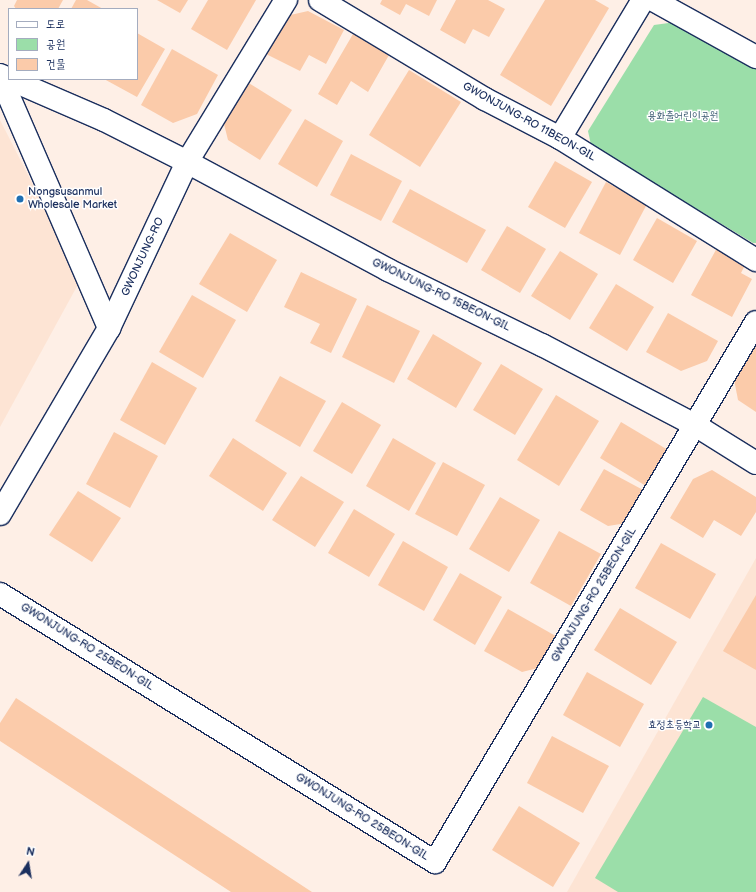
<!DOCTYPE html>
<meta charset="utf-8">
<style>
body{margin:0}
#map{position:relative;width:756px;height:892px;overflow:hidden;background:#feefe6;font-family:"Balsamiq Sans","Poor Story",sans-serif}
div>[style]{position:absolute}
.built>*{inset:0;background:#fde4d4}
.green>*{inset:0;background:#9bdea9}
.building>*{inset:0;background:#fbcbaa}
.roads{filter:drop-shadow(1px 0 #1b2f5e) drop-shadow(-1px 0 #1b2f5e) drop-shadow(0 1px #1b2f5e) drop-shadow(0 -1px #1b2f5e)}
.minor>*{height:22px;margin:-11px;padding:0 11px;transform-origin:11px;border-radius:11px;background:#fff}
.dots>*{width:11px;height:11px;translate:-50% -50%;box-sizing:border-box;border:2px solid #fff;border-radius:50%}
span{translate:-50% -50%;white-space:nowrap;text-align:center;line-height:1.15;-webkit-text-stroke:3px #fff;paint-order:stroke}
.park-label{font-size:11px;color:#3b5b71}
.street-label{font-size:11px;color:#1b2f5e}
.poi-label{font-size:11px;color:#1b2f5e}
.left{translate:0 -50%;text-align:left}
.right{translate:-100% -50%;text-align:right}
.legend{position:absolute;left:8px;top:8px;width:130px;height:72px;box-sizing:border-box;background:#fff;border:1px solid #a4acbf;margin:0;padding:5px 7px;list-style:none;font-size:12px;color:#1b2f5e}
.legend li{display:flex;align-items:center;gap:8px;height:20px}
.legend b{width:20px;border:1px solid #a4acbf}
.north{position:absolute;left:8px;top:844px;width:40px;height:40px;-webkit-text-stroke:3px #fff;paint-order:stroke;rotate:12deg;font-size:11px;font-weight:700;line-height:16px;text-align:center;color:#1b2f5e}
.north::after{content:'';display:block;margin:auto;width:14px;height:18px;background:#1b2f5e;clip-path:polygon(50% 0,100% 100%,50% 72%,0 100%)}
</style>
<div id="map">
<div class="built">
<i style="clip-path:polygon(0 120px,81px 279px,0 427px)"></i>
<i style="clip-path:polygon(756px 558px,756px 892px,567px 892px)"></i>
</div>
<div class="green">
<i style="clip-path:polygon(676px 22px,756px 67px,756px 243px,753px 243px,591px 145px,588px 131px,654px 25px)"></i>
<i style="clip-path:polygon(703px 697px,756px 727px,756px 892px,618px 892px,595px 878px)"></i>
</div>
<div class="building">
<i style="clip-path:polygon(17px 0,63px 0,58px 9px,16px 9px,14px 6px)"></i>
<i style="clip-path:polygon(76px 0,87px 0,103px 9px,71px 9px)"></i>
<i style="clip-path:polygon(157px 0,188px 0,180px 13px)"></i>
<i style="clip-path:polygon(208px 0,256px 0,227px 50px,191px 29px)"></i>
<i style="clip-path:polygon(382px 0,437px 0,429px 16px,406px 4px,400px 15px,380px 4px)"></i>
<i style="clip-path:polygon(456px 0,488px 0,505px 9px,489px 37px,473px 29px,465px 44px,440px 30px)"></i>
<i style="clip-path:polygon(545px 0,595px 0,609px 8px,551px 106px,500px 75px)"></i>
<i style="clip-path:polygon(308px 11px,344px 30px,326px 64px,309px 55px,300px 71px,266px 54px,286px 16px)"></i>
<i style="clip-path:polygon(137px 33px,165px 49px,137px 97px,104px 79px,137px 79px)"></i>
<i style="clip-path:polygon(353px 34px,389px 55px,368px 92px,351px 81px,337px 105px,318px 94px)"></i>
<i style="clip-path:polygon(172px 49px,218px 75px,197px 114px,173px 123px,141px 105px)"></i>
<i style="clip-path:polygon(409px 70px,461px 102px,420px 167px,369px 135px)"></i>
<i style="clip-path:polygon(247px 82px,292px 110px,260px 160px,228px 140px,223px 120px)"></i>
<i style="clip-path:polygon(305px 119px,343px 141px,317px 187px,278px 164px)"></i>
<i style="clip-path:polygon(351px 154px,402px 181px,381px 221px,330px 195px)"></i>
<i style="clip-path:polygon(555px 161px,592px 182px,565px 228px,528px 207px)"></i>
<i style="clip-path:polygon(606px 182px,647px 204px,620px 255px,579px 233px)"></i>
<i style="clip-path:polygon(410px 189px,486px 230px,467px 263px,392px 222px)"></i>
<i style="clip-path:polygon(657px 218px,697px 241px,673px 283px,633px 260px)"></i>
<i style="clip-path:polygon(507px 226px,546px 249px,520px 293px,481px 270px)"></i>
<i style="clip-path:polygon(230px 233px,277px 260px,247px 312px,199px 284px)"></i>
<i style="clip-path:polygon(717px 248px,746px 263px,741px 273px,752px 279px,732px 317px,691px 295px)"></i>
<i style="clip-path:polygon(560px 251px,598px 274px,570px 320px,531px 296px)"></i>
<i style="clip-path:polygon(301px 272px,357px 299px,331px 353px,310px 343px,320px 324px,284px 307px)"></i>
<i style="clip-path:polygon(616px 284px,654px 307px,627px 351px,589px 328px)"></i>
<i style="clip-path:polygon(192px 295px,236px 320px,203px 378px,159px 352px)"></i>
<i style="clip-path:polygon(367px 305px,420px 331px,394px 383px,342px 357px)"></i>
<i style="clip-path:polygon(668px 313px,718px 341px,707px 361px,681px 371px,646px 352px)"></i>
<i style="clip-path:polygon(433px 334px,482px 363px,456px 408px,407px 379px)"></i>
<i style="clip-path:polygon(756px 340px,756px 412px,738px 400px,733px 374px)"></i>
<i style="clip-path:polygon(152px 362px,197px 388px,165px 445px,120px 420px)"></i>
<i style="clip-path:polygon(501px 364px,543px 389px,515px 435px,473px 410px)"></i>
<i style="clip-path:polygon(280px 376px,326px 401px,300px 447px,255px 421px)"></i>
<i style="clip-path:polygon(556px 395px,599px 421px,559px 486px,517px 460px)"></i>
<i style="clip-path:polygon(342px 402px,381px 425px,352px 474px,313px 451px)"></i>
<i style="clip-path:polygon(621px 422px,668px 450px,646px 486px,600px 458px)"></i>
<i style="clip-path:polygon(114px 432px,158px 456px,130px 508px,86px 484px)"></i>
<i style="clip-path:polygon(233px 438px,287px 473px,263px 511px,209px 476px)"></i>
<i style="clip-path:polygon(393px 438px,436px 463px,409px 511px,366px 486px)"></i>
<i style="clip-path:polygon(443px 462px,485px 485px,457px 536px,415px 514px)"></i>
<i style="clip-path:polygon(604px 469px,645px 491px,627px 523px,608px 526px,580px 510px)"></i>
<i style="clip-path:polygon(712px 470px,756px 497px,756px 512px,741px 536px,714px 520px,703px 538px,670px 518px,693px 479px)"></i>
<i style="clip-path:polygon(301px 476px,344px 502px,315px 547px,272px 520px)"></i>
<i style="clip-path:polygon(78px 491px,121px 518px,92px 562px,49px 535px)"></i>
<i style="clip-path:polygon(500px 497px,540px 520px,509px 572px,469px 549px)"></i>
<i style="clip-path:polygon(354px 509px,395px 534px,369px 577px,328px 553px)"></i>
<i style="clip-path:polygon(559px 531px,601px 554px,571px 606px,530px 583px)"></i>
<i style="clip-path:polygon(403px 541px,448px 567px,424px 611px,378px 585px)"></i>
<i style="clip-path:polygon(661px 543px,716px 574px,690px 619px,635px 588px)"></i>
<i style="clip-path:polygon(460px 573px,502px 597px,475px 645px,433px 620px)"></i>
<i style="clip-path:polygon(756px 595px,756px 670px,723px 651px)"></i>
<i style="clip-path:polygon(620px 608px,677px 642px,651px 685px,594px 650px)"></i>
<i style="clip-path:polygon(508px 609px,561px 639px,546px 666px,522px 672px,484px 651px)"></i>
<i style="clip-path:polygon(587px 672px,644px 704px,620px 747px,563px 715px)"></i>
<i style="clip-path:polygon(16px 698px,312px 892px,231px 892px,0 741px,0 723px)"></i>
<i style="clip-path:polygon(552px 736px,609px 766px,583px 813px,527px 783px)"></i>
<i style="clip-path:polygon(519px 806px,580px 843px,553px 887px,492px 850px)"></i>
</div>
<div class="roads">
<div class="minor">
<i style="left:320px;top:0;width:192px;rotate:31deg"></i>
<i style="left:485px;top:99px;width:85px;rotate:27.5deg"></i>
<i style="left:560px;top:138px;width:231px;rotate:31.9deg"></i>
<i style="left:653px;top:0;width:118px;rotate:29deg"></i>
<i style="left:0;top:75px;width:113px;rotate:23.4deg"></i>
<i style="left:104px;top:120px;width:93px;rotate:26.8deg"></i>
<i style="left:187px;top:162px;width:228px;rotate:28.2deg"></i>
<i style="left:388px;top:270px;width:171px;rotate:26deg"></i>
<i style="left:542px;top:345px;width:173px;rotate:27.6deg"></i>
<i style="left:695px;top:425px;width:72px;rotate:31.9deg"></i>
<i style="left:0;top:76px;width:275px;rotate:66.6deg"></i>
<i style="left:560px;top:138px;width:161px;rotate:-59deg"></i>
<i style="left:0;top:514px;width:216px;rotate:-59.6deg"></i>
<i style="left:109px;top:328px;width:183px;rotate:-64.8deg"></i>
<i style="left:187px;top:162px;width:190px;rotate:-58.6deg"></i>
<i style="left:0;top:594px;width:511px;rotate:31.64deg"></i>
<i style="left:435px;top:862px;width:628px;rotate:-59.27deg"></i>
</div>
</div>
<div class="dots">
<i style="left:20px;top:199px;background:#1f6fb2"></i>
<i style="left:709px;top:725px;background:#1f6fb2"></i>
</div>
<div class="park-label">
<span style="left:683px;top:116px">용화출어린이공원</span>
</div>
<div class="street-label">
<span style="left:529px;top:122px;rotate:29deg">GWONJUNG-RO 11BEON-GIL</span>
<span style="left:143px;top:257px;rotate:-65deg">GWONJUNG-RO</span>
<span style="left:441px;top:295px;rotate:26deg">GWONJUNG-RO 15BEON-GIL</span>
<span style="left:594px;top:595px;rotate:-59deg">GWONJUNG-RO 25BEON-GIL</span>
<span style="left:87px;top:647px;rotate:32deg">GWONJUNG-RO 25BEON-GIL</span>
<span style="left:362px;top:817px;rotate:32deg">GWONJUNG-RO 25BEON-GIL</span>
</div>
<div class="poi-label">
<span class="left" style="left:28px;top:199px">Nongsusanmul<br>Wholesale Market</span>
<span class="right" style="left:701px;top:725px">효정초등학교</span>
</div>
<ul class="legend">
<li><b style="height:5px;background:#fff"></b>도로</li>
<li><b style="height:11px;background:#9bdea9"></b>공원</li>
<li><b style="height:11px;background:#fbcbaa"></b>건물</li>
</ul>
<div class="north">N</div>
</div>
